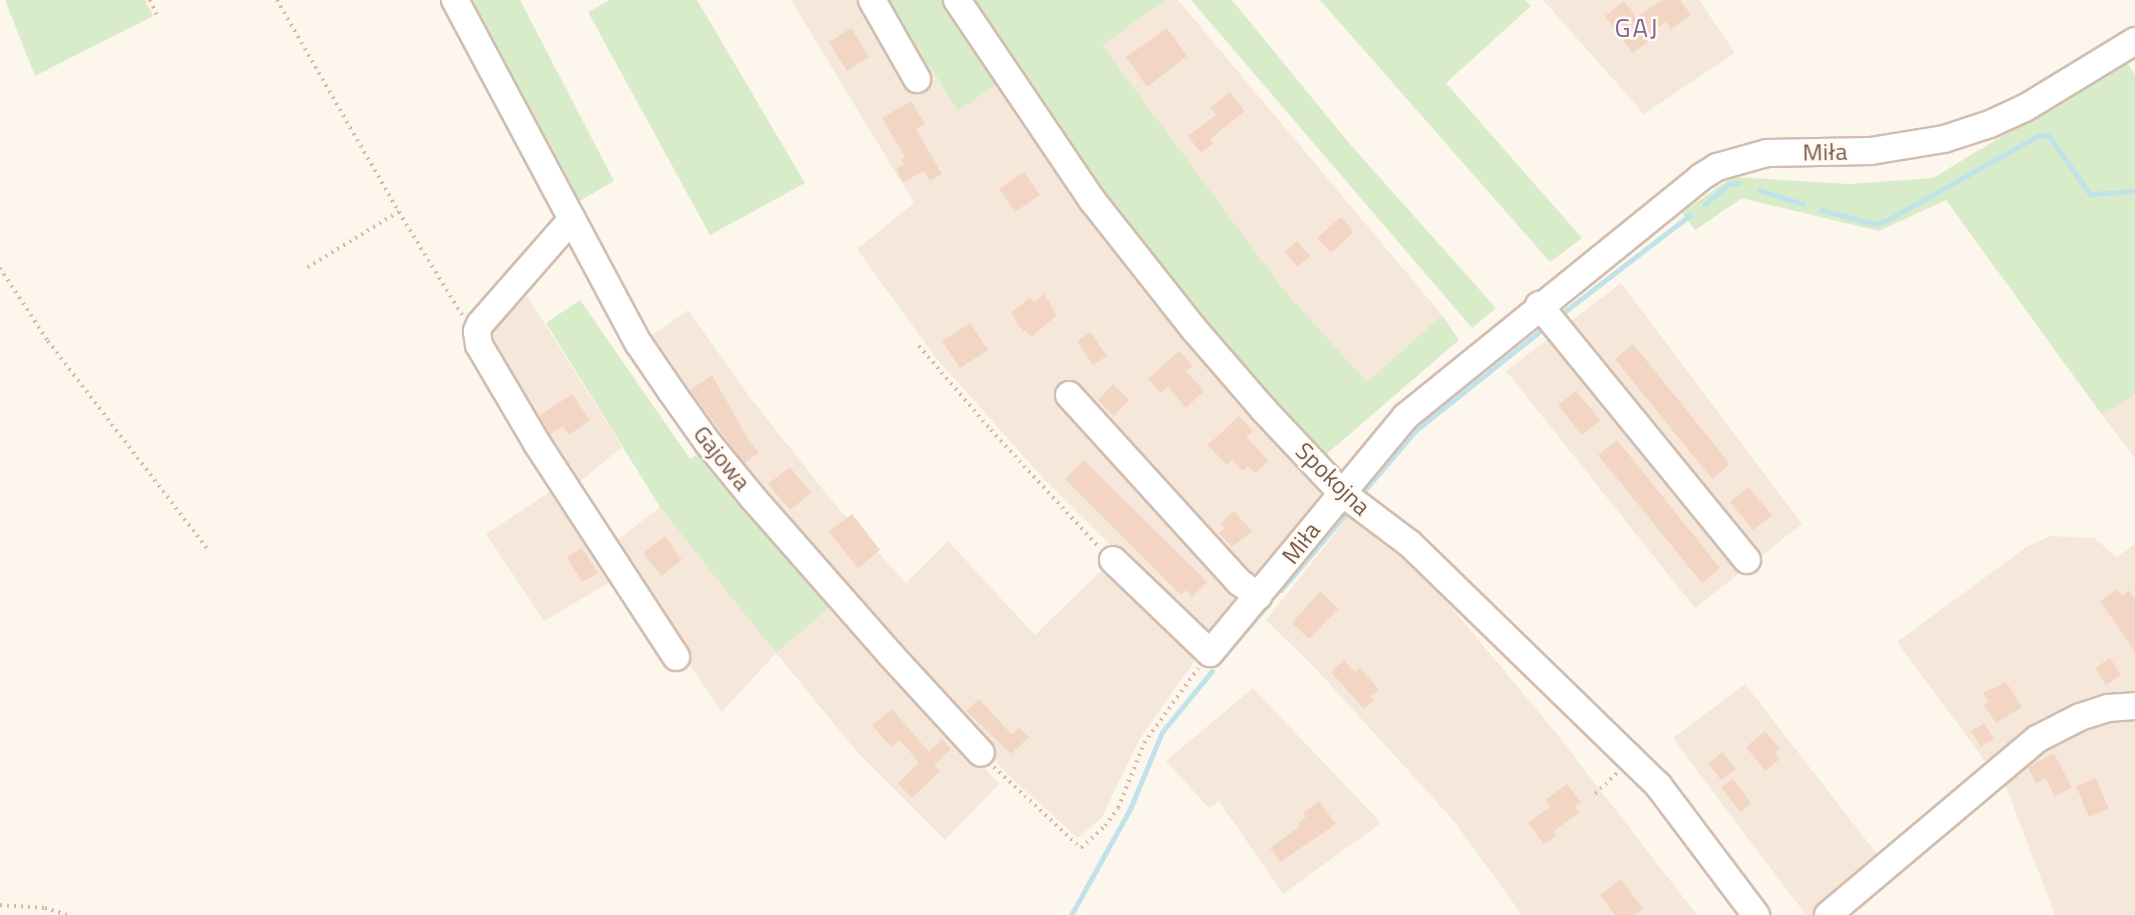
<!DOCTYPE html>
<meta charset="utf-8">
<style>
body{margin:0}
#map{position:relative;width:2135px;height:915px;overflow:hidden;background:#fdf6ec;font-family:"Titillium Web",sans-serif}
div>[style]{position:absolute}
.residential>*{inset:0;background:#f5e8da}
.green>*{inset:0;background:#d8ecc9}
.stream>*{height:5px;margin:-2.5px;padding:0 2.5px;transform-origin:2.5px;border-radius:2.5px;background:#bfe3e8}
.building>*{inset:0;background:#f3d5c3}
.path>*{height:3.5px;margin-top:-1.75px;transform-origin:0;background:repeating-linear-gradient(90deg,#d9b8a5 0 2px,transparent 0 7px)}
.roads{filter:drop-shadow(2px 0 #d1beb0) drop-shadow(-2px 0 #d1beb0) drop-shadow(0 2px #d1beb0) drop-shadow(0 -2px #d1beb0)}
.minor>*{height:26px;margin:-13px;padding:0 13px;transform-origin:13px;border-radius:13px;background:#fff}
span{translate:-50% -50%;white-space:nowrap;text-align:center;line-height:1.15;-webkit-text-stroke:5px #fffaf3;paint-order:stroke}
.street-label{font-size:24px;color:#7a5c4d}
.neighbourhood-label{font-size:26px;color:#846695;letter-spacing:2px}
</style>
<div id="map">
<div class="residential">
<i style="clip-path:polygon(791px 0,878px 0,905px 46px,931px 68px,958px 111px,1001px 82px,1329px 489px,1210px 644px,1046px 481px,936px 358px,857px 249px,914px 203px)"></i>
<i style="clip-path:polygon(1166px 0,1178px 0,1442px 315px,1367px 382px,1283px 289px,1101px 45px)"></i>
<i style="clip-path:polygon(1543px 0,1699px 0,1735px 53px,1644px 114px)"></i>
<i style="clip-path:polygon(1621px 283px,1802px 524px,1695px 608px,1506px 371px)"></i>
<i style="clip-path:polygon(521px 286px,622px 447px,571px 489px,484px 331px)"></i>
<i style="clip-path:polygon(688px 310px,749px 396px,832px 501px,906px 583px,948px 541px,1035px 635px,1109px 563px,1200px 653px,1139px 740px,1102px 817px,1078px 838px,1008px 775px,922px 679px,753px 485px,644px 341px)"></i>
<i style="clip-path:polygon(2135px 394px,2135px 458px,2102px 415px)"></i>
<i style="clip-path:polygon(559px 486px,617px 578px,544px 621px,486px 534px)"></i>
<i style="clip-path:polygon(660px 507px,715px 575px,836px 602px,999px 784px,945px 840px,857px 752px,776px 653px,722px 712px,608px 547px)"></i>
<i style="clip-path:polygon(1353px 511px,1416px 565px,1552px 728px,1697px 915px,1522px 915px,1453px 820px,1315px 668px,1266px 620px)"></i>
<i style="clip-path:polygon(2050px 536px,2094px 538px,2117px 557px,2135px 544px,2135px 700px,1990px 768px,1897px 642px,2025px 548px)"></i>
<i style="clip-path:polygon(1745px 684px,1884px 863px,1822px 915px,1806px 915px,1673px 738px)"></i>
<i style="clip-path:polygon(1253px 688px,1381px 823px,1283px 894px,1219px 801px,1209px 808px,1166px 761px)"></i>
<i style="clip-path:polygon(2135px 711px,2135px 915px,2055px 915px,2001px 774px,2052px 734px)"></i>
</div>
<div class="green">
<i style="clip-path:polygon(5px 0,145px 0,153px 16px,35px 76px)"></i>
<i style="clip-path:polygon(463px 0,520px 0,614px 181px,573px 205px)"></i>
<i style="clip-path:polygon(610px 0,697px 0,805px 183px,710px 235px,588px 12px)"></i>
<i style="clip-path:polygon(878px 0,948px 0,1001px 82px,958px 111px,931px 68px,906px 46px)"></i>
<i style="clip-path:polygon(969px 0,1166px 0,1102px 45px,1283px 289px,1367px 382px,1442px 315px,1459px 340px,1323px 457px,1209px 332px,1098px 192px)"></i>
<i style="clip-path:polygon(1191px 0,1232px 0,1349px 143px,1496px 308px,1472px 328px)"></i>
<i style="clip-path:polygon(1320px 0,1525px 0,1531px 6px,1446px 83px,1582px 238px,1550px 262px)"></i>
<i style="clip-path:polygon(2126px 61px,2135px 75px,2135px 394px,2102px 415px,1946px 200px,1879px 231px,1742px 198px,1695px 230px,1682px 213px,1732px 177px,1849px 184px,1933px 178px)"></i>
<i style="clip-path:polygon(580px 300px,690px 459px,706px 449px,836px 602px,776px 653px,660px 507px,546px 323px)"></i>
</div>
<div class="stream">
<i style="left:1759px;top:190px;width:46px;rotate:17.7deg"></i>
<i style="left:1705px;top:204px;width:31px;rotate:-40deg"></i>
<i style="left:1729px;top:184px;width:9px;rotate:-6deg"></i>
<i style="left:1821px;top:210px;width:56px;rotate:14.5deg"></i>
<i style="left:1875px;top:224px;width:13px;rotate:-18deg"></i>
<i style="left:1887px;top:220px;width:173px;rotate:-29.1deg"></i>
<i style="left:2038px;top:136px;width:10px;rotate:-6deg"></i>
<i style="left:2048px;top:135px;width:72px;rotate:54.6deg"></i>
<i style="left:2090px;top:194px;width:45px;rotate:-3.8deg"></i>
<i style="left:1564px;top:312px;width:159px;rotate:-37.6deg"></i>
<i style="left:1364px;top:491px;width:80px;rotate:-49.6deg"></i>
<i style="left:1416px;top:430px;width:164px;rotate:-38.6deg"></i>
<i style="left:1281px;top:590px;width:105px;rotate:-49.6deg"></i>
<i style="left:1224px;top:656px;width:70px;rotate:-49.7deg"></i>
<i style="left:1071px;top:915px;width:121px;rotate:-60.9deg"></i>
<i style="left:1130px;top:809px;width:83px;rotate:-67.4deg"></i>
<i style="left:1162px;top:732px;width:79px;rotate:-50.7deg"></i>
</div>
<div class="building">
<i style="clip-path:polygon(1662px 0,1680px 0,1691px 15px,1671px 29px,1666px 22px,1644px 37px,1648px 42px,1633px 53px,1605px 16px,1624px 1px,1637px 17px)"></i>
<i style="clip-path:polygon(851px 28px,869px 57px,847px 71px,829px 42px)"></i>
<i style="clip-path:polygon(1167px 28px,1187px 56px,1147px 87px,1126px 57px)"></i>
<i style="clip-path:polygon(1230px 92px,1245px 111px,1210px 139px,1213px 143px,1201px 153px,1188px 136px,1216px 115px,1210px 108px)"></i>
<i style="clip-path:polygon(911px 101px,925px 124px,916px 129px,942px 174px,930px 181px,924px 171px,903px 182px,896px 169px,904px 164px,901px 159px,905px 157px,882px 118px)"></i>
<i style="clip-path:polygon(1024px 172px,1040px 195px,1015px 212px,999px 189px)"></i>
<i style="clip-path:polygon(1341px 217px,1354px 232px,1331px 253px,1317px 238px)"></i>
<i style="clip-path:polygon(1297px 241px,1310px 256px,1297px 267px,1285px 252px)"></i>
<i style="clip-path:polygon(1044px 294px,1057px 315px,1031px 337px,1025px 330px,1023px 332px,1011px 313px,1030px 297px,1034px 303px)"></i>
<i style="clip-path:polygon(970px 323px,988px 350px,960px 368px,942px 341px)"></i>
<i style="clip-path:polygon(1090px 332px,1107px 356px,1093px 365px,1077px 341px)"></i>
<i style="clip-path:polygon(1633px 344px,1730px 464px,1712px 479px,1615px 359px)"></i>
<i style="clip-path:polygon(1179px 351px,1192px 366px,1186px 371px,1204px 391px,1186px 408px,1168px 387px,1161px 393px,1148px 379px)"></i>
<i style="clip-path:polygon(712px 375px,749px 441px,759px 452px,744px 463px,690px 390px)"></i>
<i style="clip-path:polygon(1113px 384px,1129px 400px,1114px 416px,1098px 400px)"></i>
<i style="clip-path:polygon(1576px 391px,1600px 420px,1582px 435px,1558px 405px)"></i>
<i style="clip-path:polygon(572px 394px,590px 420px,569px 435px,563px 426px,550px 434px,539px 416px)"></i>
<i style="clip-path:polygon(1239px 416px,1253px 431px,1246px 437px,1269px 461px,1255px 473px,1248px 466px,1243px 471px,1232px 460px,1227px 465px,1208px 445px)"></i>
<i style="clip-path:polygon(1617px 440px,1720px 568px,1702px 583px,1598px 455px)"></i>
<i style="clip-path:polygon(1084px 460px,1207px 582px,1192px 597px,1186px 590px,1181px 595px,1065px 479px)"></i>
<i style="clip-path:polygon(790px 467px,811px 493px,790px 510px,768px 484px)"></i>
<i style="clip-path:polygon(1748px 487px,1772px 515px,1753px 530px,1730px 502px)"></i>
<i style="clip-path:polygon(1234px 511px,1252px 531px,1232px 547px,1219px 533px,1225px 528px,1221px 523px)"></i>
<i style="clip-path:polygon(852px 514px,880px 550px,858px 568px,829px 532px)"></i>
<i style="clip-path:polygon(665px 536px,682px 560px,661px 576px,643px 553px)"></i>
<i style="clip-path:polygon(582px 548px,598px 573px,582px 582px,567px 557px)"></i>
<i style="clip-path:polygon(2117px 589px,2122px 596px,2129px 591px,2135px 599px,2135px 652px,2100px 601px)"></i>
<i style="clip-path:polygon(1320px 591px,1338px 609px,1309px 639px,1292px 623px)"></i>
<i style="clip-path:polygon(2110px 658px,2121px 675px,2106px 685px,2095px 668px)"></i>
<i style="clip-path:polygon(1344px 660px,1355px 672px,1360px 668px,1379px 689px,1371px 696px,1374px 700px,1364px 709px,1331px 672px)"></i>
<i style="clip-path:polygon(2006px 682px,2022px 707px,1996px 723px,1984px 705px,1989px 702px,1983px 693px)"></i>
<i style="clip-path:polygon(979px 699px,1012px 735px,1019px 728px,1029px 737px,1011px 754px,966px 711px)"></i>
<i style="clip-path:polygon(892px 709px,929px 752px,942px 739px,951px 749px,934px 765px,940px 771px,912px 798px,898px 783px,919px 763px,900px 740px,891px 747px,872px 725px)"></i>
<i style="clip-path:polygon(1984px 723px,1994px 739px,1981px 747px,1971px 731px)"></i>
<i style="clip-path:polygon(1765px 731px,1780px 749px,1775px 753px,1780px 759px,1765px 771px,1746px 747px)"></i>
<i style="clip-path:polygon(1723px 752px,1736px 769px,1721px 780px,1708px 763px)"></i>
<i style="clip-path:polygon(2054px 753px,2072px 788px,2054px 796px,2046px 778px,2036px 783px,2028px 767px)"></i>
<i style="clip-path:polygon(2096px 778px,2109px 809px,2089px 817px,2076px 786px)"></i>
<i style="clip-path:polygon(1733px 779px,1751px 803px,1740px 812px,1721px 787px)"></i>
<i style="clip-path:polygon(1567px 784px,1581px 802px,1575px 807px,1579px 812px,1553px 832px,1556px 836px,1544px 844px,1528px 823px,1550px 807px,1545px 800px)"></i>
<i style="clip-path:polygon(1319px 801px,1336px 824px,1280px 862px,1270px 848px,1300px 826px,1298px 823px,1306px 817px,1303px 813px)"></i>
<i style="clip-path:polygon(1621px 879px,1643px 909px,1635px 915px,1615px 915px,1600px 895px)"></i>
</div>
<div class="path">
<i style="left:150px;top:0;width:17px;rotate:65deg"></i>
<i style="left:277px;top:0;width:245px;rotate:60.1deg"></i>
<i style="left:399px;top:212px;width:111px;rotate:148.6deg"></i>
<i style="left:399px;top:212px;width:121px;rotate:58.5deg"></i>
<i style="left:0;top:268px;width:87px;rotate:56.7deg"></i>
<i style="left:48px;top:341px;width:261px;rotate:52.5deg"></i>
<i style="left:919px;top:346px;width:111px;rotate:49.4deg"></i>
<i style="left:991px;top:430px;width:159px;rotate:47.3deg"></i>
<i style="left:994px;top:767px;width:119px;rotate:43deg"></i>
<i style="left:1081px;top:848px;width:33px;rotate:-43deg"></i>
<i style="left:1105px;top:826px;width:22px;rotate:-54deg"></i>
<i style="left:1118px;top:808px;width:70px;rotate:-68.2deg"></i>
<i style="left:1144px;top:743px;width:92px;rotate:-54.2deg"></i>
<i style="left:1595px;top:794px;width:30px;rotate:-44deg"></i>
<i style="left:0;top:905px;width:45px;rotate:3.8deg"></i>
<i style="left:45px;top:908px;width:24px;rotate:17deg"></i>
</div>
<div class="roads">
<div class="minor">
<i style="left:455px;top:0;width:390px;rotate:61.9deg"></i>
<i style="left:639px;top:344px;width:57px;rotate:55.8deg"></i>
<i style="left:671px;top:391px;width:64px;rotate:54.6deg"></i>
<i style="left:708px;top:443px;width:71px;rotate:50.7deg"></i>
<i style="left:753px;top:498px;width:208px;rotate:48.7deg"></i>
<i style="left:890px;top:654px;width:134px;rotate:47.4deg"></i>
<i style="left:872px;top:0;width:91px;rotate:60.3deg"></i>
<i style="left:957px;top:0;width:241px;rotate:56deg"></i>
<i style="left:1092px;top:200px;width:164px;rotate:51.7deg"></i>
<i style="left:1194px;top:329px;width:106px;rotate:49.2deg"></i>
<i style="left:1263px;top:409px;width:114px;rotate:46.8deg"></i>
<i style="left:1341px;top:492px;width:86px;rotate:37deg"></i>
<i style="left:1410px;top:544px;width:346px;rotate:44.2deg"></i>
<i style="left:1658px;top:785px;width:163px;rotate:53deg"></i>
<i style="left:572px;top:219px;width:140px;rotate:131.2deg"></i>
<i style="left:480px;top:324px;width:8px;rotate:113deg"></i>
<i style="left:477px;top:331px;width:14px;rotate:82deg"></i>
<i style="left:479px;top:345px;width:116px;rotate:59.5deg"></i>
<i style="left:538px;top:445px;width:253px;rotate:56.9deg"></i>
<i style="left:1539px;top:305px;width:329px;rotate:50.8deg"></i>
<i style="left:1069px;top:395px;width:253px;rotate:47.7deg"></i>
<i style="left:1239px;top:582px;width:24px;rotate:36deg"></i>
<i style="left:1113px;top:560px;width:134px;rotate:43.8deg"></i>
<i style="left:1210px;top:653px;width:306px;rotate:-50.4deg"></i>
<i style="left:1405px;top:417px;width:381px;rotate:-39deg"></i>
<i style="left:1701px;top:177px;width:19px;rotate:-32deg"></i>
<i style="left:1717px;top:167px;width:52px;rotate:-15.6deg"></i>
<i style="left:1767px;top:153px;width:104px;rotate:-1.1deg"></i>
<i style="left:1871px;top:151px;width:74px;rotate:-9.3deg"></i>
<i style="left:1944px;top:139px;width:48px;rotate:-18.1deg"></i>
<i style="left:1990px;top:124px;width:38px;rotate:-25deg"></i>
<i style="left:2025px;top:108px;width:129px;rotate:-31.3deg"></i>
<i style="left:1828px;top:915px;width:273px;rotate:-40.1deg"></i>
<i style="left:2037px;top:739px;width:48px;rotate:-27.1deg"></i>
<i style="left:2080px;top:717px;width:29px;rotate:-18deg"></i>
<i style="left:2108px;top:708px;width:27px;rotate:-4deg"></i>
</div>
</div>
<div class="street-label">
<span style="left:1825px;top:152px;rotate:-1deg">Miła</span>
<span style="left:722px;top:458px;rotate:51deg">Gajowa</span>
<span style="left:1333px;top:479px;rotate:44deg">Spokojna</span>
<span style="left:1301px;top:543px;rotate:-52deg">Miła</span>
</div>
<div class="neighbourhood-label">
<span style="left:1637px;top:28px">GAJ</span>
</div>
</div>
